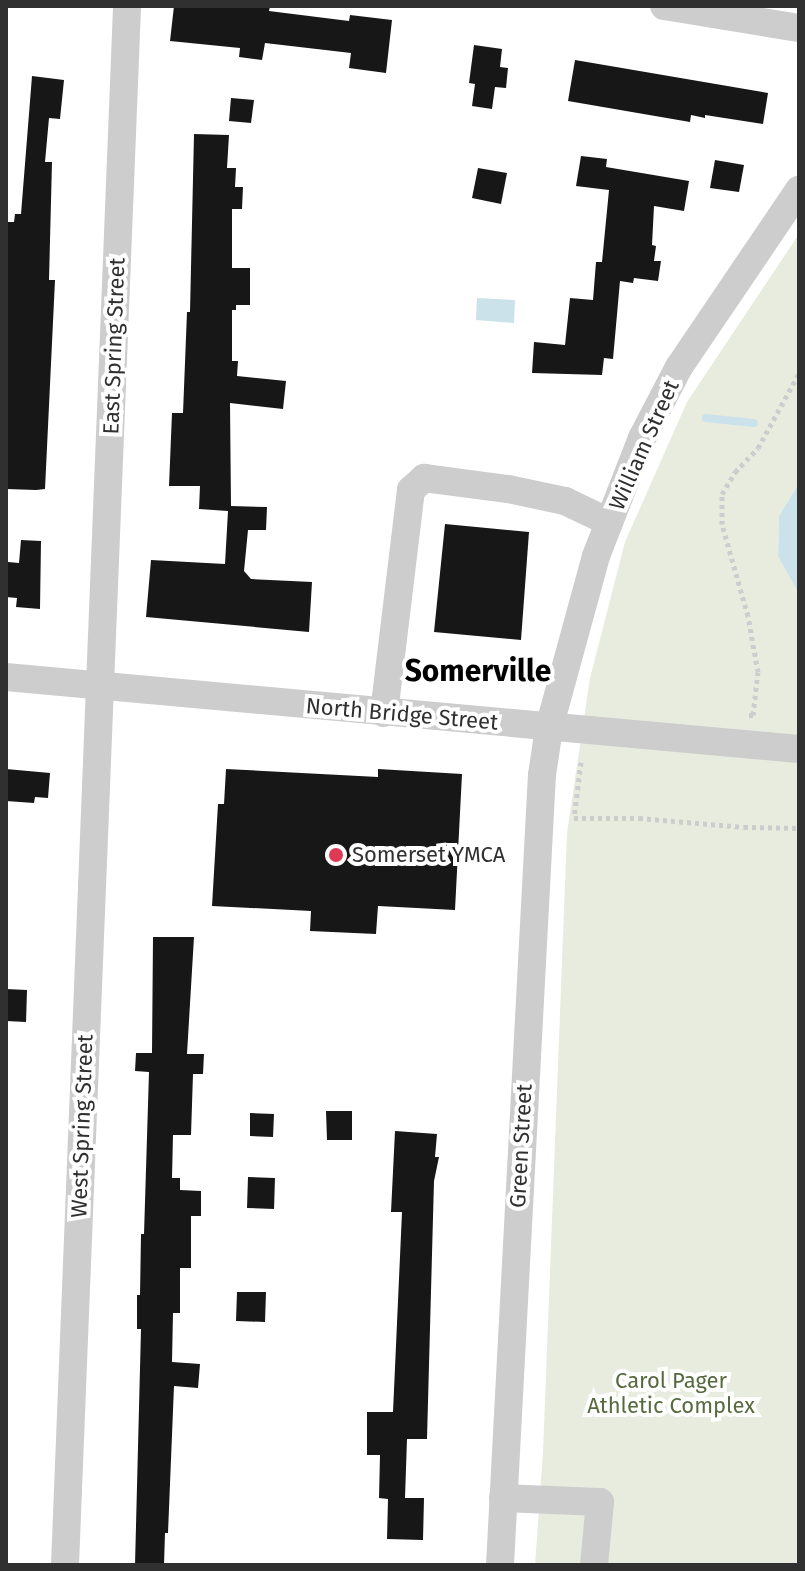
<!DOCTYPE html>
<style>
body{margin:0}
#map{position:relative;width:805px;height:1571px;overflow:hidden;background:#fff;font-family:"Fira Sans",sans-serif}
div>[style]{position:absolute}
.green>*{inset:0;background:#e7ecde}
.water>*{inset:0;background:#cbe2eb}
.stream>*{height:8px;margin:-4px;padding:0 4px;transform-origin:4px;border-radius:4px;background:#cbe2eb}
.building>*{inset:0;background:#171717}
.path>*{height:5px;margin-top:-2.5px;transform-origin:0;background:repeating-linear-gradient(90deg,#cdcdcd 0 4px,transparent 0 8px)}
.minor>*{height:28px;margin:-14px;padding:0 14px;transform-origin:14px;border-radius:14px;background:#cdcdcd}
.dots>*{width:22px;height:22px;translate:-50% -50%;box-sizing:border-box;border:4px solid #fff;border-radius:50%}
span{translate:-50% -50%;white-space:nowrap;text-align:center;line-height:1.15;-webkit-text-stroke:8px #fff;paint-order:stroke}
.street-label{font-size:22px;color:#303030}
.poi-label{font-size:22px;color:#303030}
.left{translate:0 -50%;text-align:left}
.park-label{font-size:22px;color:#576a3e}
.district-label{font-size:30px;color:#000;font-weight:700}
.frame{position:absolute;inset:0;border:8px solid #303030;pointer-events:none}
</style>
<div id="map">
<div class="green">
<i style="clip-path:polygon(799px 234px,799px 483px,779px 516px,778px 555px,799px 594px,799px 1565px,535px 1565px,543px 1452px,567px 833px,590px 678px,625px 542px,687px 402px)"></i>
</div>
<div class="water">
<i style="clip-path:polygon(477px 298px,515px 300px,514px 323px,476px 320px)"></i>
<i style="clip-path:polygon(799px 483px,799px 594px,778px 556px,779px 516px)"></i>
</div>
<div class="stream">
<i style="left:706px;top:418px;width:48px;rotate:5.9deg"></i>
</div>
<div class="building">
<i style="clip-path:polygon(174px 6px,270px 6px,269px 11px,349px 21px,350px 15px,392px 20px,386px 73px,349px 68px,351px 53px,265px 43px,262px 60px,239px 57px,240px 48px,170px 41px)"></i>
<i style="clip-path:polygon(474px 45px,502px 49px,500px 67px,508px 68px,506px 88px,495px 87px,492px 109px,472px 106px,475px 84px,469px 83px)"></i>
<i style="clip-path:polygon(575px 60px,768px 93px,763px 124px,705px 115px,705px 118px,691px 115px,690px 122px,568px 101px)"></i>
<i style="clip-path:polygon(32px 76px,64px 80px,60px 119px,49px 118px,45px 162px,52px 162px,49px 280px,55px 280px,45px 489px,36px 490px,6px 489px,6px 222px,14px 222px,15px 214px,21px 214px)"></i>
<i style="clip-path:polygon(231px 98px,254px 100px,251px 123px,229px 121px)"></i>
<i style="clip-path:polygon(194px 134px,229px 135px,227px 168px,236px 168px,235px 187px,243px 187px,242px 209px,232px 209px,232px 268px,250px 268px,250px 305px,236px 305px,236px 310px,232px 310px,232px 361px,238px 361px,237px 376px,286px 381px,283px 409px,230px 403px,231px 506px,267px 507px,266px 530px,248px 530px,244px 571px,251px 579px,312px 582px,309px 632px,146px 617px,151px 560px,225px 564px,228px 511px,199px 509px,200px 486px,169px 486px,172px 413px,183px 413px,187px 312px,190px 312px)"></i>
<i style="clip-path:polygon(581px 156px,607px 159px,606px 167px,689px 181px,684px 211px,654px 206px,652px 245px,656px 246px,654px 261px,661px 261px,658px 281px,634px 278px,633px 283px,620px 281px,613px 359px,604px 358px,602px 375px,532px 373px,534px 342px,565px 345px,570px 298px,593px 300px,596px 262px,602px 262px,609px 190px,576px 186px)"></i>
<i style="clip-path:polygon(715px 160px,744px 165px,739px 192px,710px 188px)"></i>
<i style="clip-path:polygon(478px 168px,507px 173px,501px 204px,472px 198px)"></i>
<i style="clip-path:polygon(445px 524px,529px 532px,521px 640px,434px 632px)"></i>
<i style="clip-path:polygon(21px 540px,41px 541px,40px 609px,16px 607px,17px 598px,6px 597px,8px 562px,19px 563px)"></i>
<i style="clip-path:polygon(6px 769px,50px 773px,48px 798px,35px 797px,34px 803px,6px 801px)"></i>
<i style="clip-path:polygon(226px 769px,378px 777px,378px 769px,462px 774px,455px 910px,378px 906px,376px 934px,310px 931px,311px 911px,212px 906px,218px 804px,224px 804px)"></i>
<i style="clip-path:polygon(153px 937px,194px 937px,187px 1054px,204px 1054px,203px 1074px,193px 1074px,191px 1135px,173px 1135px,172px 1178px,180px 1178px,180px 1190px,201px 1191px,201px 1216px,191px 1216px,191px 1268px,180px 1268px,180px 1313px,173px 1313px,172px 1362px,200px 1364px,198px 1388px,174px 1386px,168px 1533px,165px 1533px,164px 1565px,135px 1565px,141px 1329px,137px 1329px,137px 1295px,140px 1295px,141px 1234px,144px 1234px,149px 1072px,135px 1071px,136px 1053px,152px 1053px)"></i>
<i style="clip-path:polygon(6px 989px,27px 990px,26px 1022px,6px 1021px)"></i>
<i style="clip-path:polygon(326px 1111px,352px 1111px,352px 1140px,327px 1140px)"></i>
<i style="clip-path:polygon(250px 1113px,274px 1114px,273px 1137px,250px 1136px)"></i>
<i style="clip-path:polygon(395px 1131px,437px 1134px,435px 1157px,439px 1157px,434px 1181px,427px 1439px,407px 1439px,405px 1498px,424px 1498px,423px 1540px,387px 1539px,388px 1499px,379px 1498px,380px 1455px,367px 1455px,367px 1412px,393px 1412px,402px 1212px,391px 1212px)"></i>
<i style="clip-path:polygon(248px 1177px,275px 1178px,274px 1209px,247px 1208px)"></i>
<i style="clip-path:polygon(237px 1292px,266px 1292px,265px 1322px,236px 1321px)"></i>
</div>
<div class="path">
<i style="left:749px;top:715px;width:4px"></i>
<i style="left:753px;top:715px;width:43px;rotate:-83.4deg"></i>
<i style="left:758px;top:672px;width:57px;rotate:-100.1deg"></i>
<i style="left:748px;top:616px;width:96px;rotate:-105.8deg"></i>
<i style="left:722px;top:524px;width:30px;rotate:-90deg"></i>
<i style="left:722px;top:494px;width:26px;rotate:-59deg"></i>
<i style="left:735px;top:472px;width:33px;rotate:-46deg"></i>
<i style="left:758px;top:448px;width:85px;rotate:-61.3deg"></i>
<i style="left:581px;top:762px;width:56px;rotate:97.1deg"></i>
<i style="left:574px;top:818px;width:65px"></i>
<i style="left:639px;top:818px;width:105px;rotate:4.9deg"></i>
<i style="left:744px;top:827px;width:55px;rotate:1deg"></i>
</div>
<div class="minor">
<i style="left:664px;top:6px;width:137px;rotate:9.3deg"></i>
<i style="left:6px;top:677px;width:796px;rotate:5.19deg"></i>
<i style="left:384px;top:713px;width:225px;rotate:-83.1deg"></i>
<i style="left:411px;top:490px;width:18px;rotate:-43deg"></i>
<i style="left:424px;top:478px;width:85px;rotate:7.5deg"></i>
<i style="left:508px;top:489px;width:58px;rotate:11.9deg"></i>
<i style="left:565px;top:501px;width:49px;rotate:25.5deg"></i>
<i style="left:503px;top:1498px;width:97px;rotate:2.4deg"></i>
<i style="left:600px;top:1502px;width:63px;rotate:95.4deg"></i>
<i style="left:65px;top:1565px;width:1560px;rotate:-87.72deg"></i>
<i style="left:500px;top:1565px;width:791px;rotate:-86.96deg"></i>
<i style="left:542px;top:775px;width:48px;rotate:-81.5deg"></i>
<i style="left:549px;top:728px;width:178px;rotate:-74.7deg"></i>
<i style="left:596px;top:556px;width:127px;rotate:-68.7deg"></i>
<i style="left:642px;top:438px;width:80px;rotate:-62.5deg"></i>
<i style="left:679px;top:367px;width:214px;rotate:-55.9deg"></i>
</div>
<div class="dots">
<i style="left:336px;top:855px;background:#df3a55"></i>
</div>
<div class="street-label">
<span style="left:114px;top:346px;rotate:-88deg">East Spring Street</span>
<span style="left:644px;top:445px;rotate:-66deg">William Street</span>
<span style="left:402px;top:714px;rotate:5deg">North Bridge Street</span>
<span style="left:82px;top:1126px;rotate:-88deg">West Spring Street</span>
<span style="left:521px;top:1146px;rotate:-87deg">Green Street</span>
</div>
<div class="poi-label">
<span class="left" style="left:352px;top:855px">Somerset YMCA</span>
</div>
<div class="park-label">
<span style="left:671px;top:1393px">Carol Pager<br>Athletic Complex</span>
</div>
<div class="district-label">
<span style="left:478px;top:671px">Somerville</span>
</div>
<div class="frame"></div>
</div>
